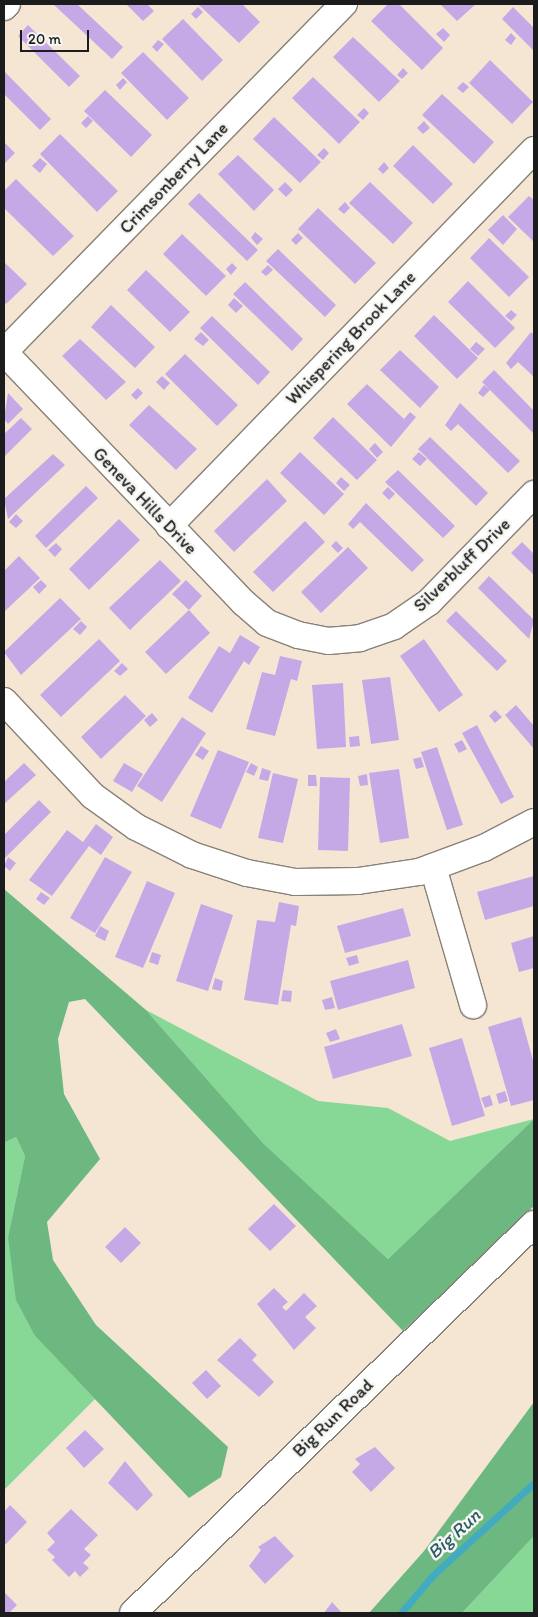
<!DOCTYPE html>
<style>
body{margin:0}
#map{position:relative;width:538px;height:1617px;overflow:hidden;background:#f5e6d4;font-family:Itim,sans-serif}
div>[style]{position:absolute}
.green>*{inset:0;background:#87d797}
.forest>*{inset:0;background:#6db880}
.stream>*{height:7px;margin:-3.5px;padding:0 3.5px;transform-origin:3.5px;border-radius:3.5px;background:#42abc1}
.building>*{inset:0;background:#c5a9e6}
.roads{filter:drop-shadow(1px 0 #888178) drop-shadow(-1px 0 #888178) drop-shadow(0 1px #888178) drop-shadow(0 -1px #888178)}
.minor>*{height:26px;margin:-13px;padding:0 13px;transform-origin:13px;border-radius:13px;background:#fff}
span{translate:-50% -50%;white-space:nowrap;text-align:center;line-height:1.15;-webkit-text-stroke:5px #f6f6f2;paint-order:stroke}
.street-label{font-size:18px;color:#1c1c1c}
.water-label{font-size:19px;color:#2d5c66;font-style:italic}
.frame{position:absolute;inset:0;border:5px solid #1c1c1c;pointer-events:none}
.scale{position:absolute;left:20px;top:30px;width:69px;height:22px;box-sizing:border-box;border:2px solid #1c1c1c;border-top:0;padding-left:6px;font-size:15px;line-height:18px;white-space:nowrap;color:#1c1c1c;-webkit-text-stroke:4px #f6f6f2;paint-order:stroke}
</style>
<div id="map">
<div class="green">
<i style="clip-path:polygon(146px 1010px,318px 1101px,388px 1108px,450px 1141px,534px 1119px,388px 1259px,264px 1144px)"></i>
<i style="clip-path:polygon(16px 1137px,25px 1156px,8px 1237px,35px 1336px,95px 1399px,4px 1490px,4px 1143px)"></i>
<i style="clip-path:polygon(534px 1536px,534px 1613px,462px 1613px)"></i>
</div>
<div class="forest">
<i style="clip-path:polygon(4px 889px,146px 1010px,264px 1144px,388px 1259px,534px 1119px,534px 1206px,403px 1331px,85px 999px,69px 1002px,58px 1039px,64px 1094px,100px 1159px,47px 1222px,53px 1260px,96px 1325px,228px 1447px,221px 1477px,189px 1498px,35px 1336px,16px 1300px,8px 1237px,25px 1156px,16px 1137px,4px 1143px)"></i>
<i style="clip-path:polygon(534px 1402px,534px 1536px,462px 1613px,369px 1613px,424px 1551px)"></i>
</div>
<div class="stream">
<i style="left:401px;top:1613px;width:48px;rotate:-50deg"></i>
<i style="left:432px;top:1576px;width:138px;rotate:-42.4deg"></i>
</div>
<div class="building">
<i style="clip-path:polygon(53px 4px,77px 4px,123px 47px,112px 59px)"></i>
<i style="clip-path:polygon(126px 4px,147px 4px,154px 11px,143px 21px)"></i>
<i style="clip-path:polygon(198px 4px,242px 4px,260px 22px,239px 43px)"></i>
<i style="clip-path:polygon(388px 4px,399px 4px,443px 48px,422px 70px,371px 21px)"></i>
<i style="clip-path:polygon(440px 4px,476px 4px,457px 21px)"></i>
<i style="clip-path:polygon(198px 7px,203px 12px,196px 19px,191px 14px)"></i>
<i style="clip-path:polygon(513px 7px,534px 28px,534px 51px,502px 19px)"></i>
<i style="clip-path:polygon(183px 19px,223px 60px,202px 81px,162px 39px)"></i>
<i style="clip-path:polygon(28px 25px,80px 76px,69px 87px,18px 36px)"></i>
<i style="clip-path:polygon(443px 28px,450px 35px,444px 42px,436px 34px)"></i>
<i style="clip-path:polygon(511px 33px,516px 38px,511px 45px,505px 40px)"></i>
<i style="clip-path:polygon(353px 37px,400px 81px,379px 102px,333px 57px)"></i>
<i style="clip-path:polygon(158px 40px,164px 44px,157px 52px,152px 47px)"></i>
<i style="clip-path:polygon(143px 52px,189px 98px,167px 120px,121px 73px)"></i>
<i style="clip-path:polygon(490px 60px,533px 102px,512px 124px,469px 83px)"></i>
<i style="clip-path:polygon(403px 68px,408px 73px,402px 79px,397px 75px)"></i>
<i style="clip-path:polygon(4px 71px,51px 119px,40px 130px,4px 94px)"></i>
<i style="clip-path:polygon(313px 77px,360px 122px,339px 144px,292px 98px)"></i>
<i style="clip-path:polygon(123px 78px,127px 82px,120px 90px,116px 85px)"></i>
<i style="clip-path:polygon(463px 82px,469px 87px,463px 93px,457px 88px)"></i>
<i style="clip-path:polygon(105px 90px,152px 135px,131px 157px,84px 111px)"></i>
<i style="clip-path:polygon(442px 94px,494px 142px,474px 164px,422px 115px)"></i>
<i style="clip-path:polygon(364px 108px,369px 113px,363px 120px,357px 115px)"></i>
<i style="clip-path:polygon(88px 116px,93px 121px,86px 128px,81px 123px)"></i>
<i style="clip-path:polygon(274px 117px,321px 162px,300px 183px,253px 139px)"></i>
<i style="clip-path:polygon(424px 121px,430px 128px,423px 134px,417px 128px)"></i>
<i style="clip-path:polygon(60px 134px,118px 191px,97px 212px,40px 154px)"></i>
<i style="clip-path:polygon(4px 142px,15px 153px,4px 164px)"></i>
<i style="clip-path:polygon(413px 145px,453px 184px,433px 204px,393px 166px)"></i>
<i style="clip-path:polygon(324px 148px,329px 153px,323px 160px,317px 155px)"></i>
<i style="clip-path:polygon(238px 155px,274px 190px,254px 211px,218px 174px)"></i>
<i style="clip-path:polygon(40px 158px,47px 164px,40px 173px,32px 166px)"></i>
<i style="clip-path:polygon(384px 162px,389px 168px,383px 174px,378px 169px)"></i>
<i style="clip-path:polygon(16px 179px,74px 236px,53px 256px,4px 208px,4px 191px)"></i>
<i style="clip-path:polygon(285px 182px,293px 190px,286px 197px,278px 189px)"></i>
<i style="clip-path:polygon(370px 182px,413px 223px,393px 244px,349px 203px)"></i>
<i style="clip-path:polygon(199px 193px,258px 250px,247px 261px,188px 204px)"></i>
<i style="clip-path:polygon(529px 196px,534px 200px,534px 242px,508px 217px)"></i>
<i style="clip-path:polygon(345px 202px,350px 208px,344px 214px,338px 209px)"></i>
<i style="clip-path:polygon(318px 208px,376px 263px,355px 284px,298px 229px)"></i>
<i style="clip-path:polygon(503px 215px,517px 229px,503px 245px,488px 230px)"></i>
<i style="clip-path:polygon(255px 232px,263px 239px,257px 245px,251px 238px)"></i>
<i style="clip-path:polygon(298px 233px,303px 238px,296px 245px,291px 240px)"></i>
<i style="clip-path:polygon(182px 234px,226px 276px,206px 296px,163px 254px)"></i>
<i style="clip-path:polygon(489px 238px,529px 277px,509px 297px,470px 258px)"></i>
<i style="clip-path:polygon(278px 249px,336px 305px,325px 317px,266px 261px)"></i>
<i style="clip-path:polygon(4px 262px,27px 284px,6px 304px,4px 302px)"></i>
<i style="clip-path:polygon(232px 263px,237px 268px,231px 275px,226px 269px)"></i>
<i style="clip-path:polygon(268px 265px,273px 270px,266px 276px,261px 272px)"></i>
<i style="clip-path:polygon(146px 270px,190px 312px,170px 332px,127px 290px)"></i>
<i style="clip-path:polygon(468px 281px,515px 328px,495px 348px,448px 302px)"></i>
<i style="clip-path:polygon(245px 282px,303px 339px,292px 351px,233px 294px)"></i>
<i style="clip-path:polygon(234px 298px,243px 306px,236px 313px,228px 305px)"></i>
<i style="clip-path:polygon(111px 305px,155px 347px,135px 368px,91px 327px)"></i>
<i style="clip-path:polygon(511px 310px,517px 315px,511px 321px,505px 316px)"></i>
<i style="clip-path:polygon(434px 315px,478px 358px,457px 379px,414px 336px)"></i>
<i style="clip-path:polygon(212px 316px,270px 372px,258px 385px,200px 328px)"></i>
<i style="clip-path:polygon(201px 332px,209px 340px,203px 346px,194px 339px)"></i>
<i style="clip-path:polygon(531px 332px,534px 335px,534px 377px,518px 362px,511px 369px,506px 363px)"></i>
<i style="clip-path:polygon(80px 339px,126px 382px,106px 400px,62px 356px)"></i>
<i style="clip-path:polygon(476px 342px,485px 349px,478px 356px,470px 349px)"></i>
<i style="clip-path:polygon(400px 350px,439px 387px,420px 408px,380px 370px)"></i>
<i style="clip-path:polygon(185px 354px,238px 405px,217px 426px,165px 374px)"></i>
<i style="clip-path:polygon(494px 370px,534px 411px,534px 434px,490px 390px,483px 397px,478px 393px,484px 385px,490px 390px,482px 382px)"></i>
<i style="clip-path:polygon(162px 376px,170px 383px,164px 390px,156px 382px)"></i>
<i style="clip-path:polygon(367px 384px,404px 419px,410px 412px,416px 417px,391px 447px,347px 404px)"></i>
<i style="clip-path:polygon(138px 388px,143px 393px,136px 400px,131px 395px)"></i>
<i style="clip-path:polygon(8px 393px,23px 409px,8px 424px,4px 419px)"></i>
<i style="clip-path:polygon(460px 403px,520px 461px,508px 473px,458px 424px,451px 431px,445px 425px)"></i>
<i style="clip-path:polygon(149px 405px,197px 449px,176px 470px,129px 425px)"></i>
<i style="clip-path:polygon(333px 417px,377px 460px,357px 480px,313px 438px)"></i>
<i style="clip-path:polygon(21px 418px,32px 429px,4px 457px,4px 434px)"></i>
<i style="clip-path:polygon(430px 437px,488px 493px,476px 506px,418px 449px)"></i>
<i style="clip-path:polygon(375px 443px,383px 452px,377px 458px,369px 449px)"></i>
<i style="clip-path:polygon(300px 452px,344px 494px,324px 515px,280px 473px)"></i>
<i style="clip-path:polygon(419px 452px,427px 459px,420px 466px,412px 459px)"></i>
<i style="clip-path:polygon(53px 454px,65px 465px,8px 519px,4px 499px)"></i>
<i style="clip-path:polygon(398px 470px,455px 526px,443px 538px,385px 482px)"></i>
<i style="clip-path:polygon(341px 477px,350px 485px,344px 491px,336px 483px)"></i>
<i style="clip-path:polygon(267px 479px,287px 501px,234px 552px,214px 531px)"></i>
<i style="clip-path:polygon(86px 486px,98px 498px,46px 548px,35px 536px)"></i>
<i style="clip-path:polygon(388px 487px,395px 494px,389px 500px,382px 493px)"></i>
<i style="clip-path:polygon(366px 503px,424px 560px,412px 572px,360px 522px,353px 529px,348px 524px)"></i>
<i style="clip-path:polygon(16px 514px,23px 521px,16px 528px,9px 522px)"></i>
<i style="clip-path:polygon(119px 519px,140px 540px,89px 590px,69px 569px)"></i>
<i style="clip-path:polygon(305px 521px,325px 542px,273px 592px,253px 572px)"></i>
<i style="clip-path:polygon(336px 541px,343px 548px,338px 553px,331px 546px)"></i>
<i style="clip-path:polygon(522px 542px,534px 554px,534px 575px,511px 553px)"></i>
<i style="clip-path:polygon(56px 543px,62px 549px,55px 557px,48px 550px)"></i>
<i style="clip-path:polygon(348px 547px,368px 568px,321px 613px,301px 592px)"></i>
<i style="clip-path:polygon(19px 556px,40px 578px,4px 612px,4px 571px)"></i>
<i style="clip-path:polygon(160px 560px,181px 581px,130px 630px,109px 608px)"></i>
<i style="clip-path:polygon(489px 576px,534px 620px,529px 639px,478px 588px)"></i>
<i style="clip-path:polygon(41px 580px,47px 586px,39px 594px,33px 587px)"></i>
<i style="clip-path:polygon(186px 580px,202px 596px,189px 610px,172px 594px)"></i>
<i style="clip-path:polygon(60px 598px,81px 619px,21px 675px,4px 652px)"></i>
<i style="clip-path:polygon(189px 610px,210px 633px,166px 674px,145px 652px)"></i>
<i style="clip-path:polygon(456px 611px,507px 661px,497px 671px,446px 621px)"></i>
<i style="clip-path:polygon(81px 621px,87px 627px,80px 635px,73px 629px)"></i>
<i style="clip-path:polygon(240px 635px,260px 647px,249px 665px,244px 661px,212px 713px,188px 698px,219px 646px,230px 653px)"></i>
<i style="clip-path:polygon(99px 639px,120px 661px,61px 717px,40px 695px)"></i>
<i style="clip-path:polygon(424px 639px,463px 695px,439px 712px,400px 656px)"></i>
<i style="clip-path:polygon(280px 656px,302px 661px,297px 681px,291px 679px,275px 736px,246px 729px,262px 672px,275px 675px)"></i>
<i style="clip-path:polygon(122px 663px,128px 669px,120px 676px,114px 671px)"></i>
<i style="clip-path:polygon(390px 677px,399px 740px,371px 744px,362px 680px)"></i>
<i style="clip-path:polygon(343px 683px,346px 747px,317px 749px,312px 685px)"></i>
<i style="clip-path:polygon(125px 695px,146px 716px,101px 759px,81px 737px)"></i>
<i style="clip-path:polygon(516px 705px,534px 726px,534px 749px,505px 715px)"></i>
<i style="clip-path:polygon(495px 710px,502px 717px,495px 723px,489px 716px)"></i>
<i style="clip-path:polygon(152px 713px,158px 720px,150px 727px,144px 720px)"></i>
<i style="clip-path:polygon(182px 717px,206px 733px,162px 802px,137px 786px)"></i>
<i style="clip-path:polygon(477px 725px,514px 797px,501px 804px,462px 733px)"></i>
<i style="clip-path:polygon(359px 736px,360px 746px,350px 747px,349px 737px)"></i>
<i style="clip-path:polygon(462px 740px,467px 749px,459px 753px,454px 744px)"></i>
<i style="clip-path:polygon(201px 746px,209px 751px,203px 760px,195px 755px)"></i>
<i style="clip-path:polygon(437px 747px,463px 825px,447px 830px,421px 752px)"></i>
<i style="clip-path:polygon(218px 750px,249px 762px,221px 829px,190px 816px)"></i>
<i style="clip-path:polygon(421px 757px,424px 767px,416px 769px,413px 759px)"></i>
<i style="clip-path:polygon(24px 763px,36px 775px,4px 804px,4px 782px)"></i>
<i style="clip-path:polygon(124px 763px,143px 774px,132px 792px,113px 781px)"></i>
<i style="clip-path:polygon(251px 763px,258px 767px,254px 776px,246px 772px)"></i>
<i style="clip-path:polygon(262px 768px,271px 771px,268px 781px,259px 779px)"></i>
<i style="clip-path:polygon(399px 769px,409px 838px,380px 843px,369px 773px)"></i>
<i style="clip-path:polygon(273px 773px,298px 779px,283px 843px,258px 838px)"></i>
<i style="clip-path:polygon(367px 774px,368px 785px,360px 786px,358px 776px)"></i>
<i style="clip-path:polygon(308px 775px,316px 775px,317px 786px,308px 786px)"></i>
<i style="clip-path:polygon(320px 777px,350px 778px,348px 851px,318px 850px)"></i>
<i style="clip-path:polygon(39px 800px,51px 812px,4px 859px,4px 835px)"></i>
<i style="clip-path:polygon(96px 824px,113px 837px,101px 855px,89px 846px,52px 896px,29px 880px,67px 830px,83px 842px)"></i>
<i style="clip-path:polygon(8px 857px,16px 863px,10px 871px,4px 866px)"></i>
<i style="clip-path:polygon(105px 857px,132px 872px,95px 933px,70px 918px)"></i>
<i style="clip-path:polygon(534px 876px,534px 906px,485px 920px,477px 892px)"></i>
<i style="clip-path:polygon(147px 881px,175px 893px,143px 968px,115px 957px)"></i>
<i style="clip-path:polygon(41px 892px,50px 898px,44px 905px,36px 899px)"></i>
<i style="clip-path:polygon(279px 902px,299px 906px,296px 926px,291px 925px,278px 1005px,244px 1000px,257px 920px,275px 922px)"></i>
<i style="clip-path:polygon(201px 904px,233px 915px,208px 991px,176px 981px)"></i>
<i style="clip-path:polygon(403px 908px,411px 936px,345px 953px,337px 926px)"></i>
<i style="clip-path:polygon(100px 926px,109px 931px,105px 941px,95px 936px)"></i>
<i style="clip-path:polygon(534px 936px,534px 968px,519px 972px,511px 943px)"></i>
<i style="clip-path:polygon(152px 952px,161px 955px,158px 965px,149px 962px)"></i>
<i style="clip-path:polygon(357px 955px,359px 963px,349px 966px,346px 958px)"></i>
<i style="clip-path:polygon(408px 960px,415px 988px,338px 1010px,330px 981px)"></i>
<i style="clip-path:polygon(215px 978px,223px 981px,221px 991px,212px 989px)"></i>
<i style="clip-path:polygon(283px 990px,292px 991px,291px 1002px,281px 1001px)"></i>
<i style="clip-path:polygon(332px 997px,335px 1008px,325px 1010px,322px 1000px)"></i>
<i style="clip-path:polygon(521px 1017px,534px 1064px,534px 1100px,511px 1106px,488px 1027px)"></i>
<i style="clip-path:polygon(402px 1024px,412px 1056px,333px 1079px,324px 1047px)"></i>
<i style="clip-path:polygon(336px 1029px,340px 1039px,330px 1042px,326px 1033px)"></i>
<i style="clip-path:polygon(462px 1038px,485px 1116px,452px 1126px,429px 1048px)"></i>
<i style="clip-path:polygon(505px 1091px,508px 1101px,499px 1104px,496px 1094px)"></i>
<i style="clip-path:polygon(490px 1095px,493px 1105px,485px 1108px,481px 1098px)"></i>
<i style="clip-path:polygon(274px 1204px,296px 1226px,270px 1251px,248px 1229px)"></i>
<i style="clip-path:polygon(125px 1227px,141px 1243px,121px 1263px,105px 1247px)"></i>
<i style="clip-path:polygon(274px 1288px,288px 1302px,282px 1307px,286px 1311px,304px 1293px,317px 1306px,305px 1317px,316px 1328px,294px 1350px,257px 1304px)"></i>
<i style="clip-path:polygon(240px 1338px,257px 1355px,252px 1360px,274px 1382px,259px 1397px,217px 1360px)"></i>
<i style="clip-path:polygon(206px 1370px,221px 1386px,207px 1399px,192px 1383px)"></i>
<i style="clip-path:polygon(85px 1430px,104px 1449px,84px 1468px,66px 1448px)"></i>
<i style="clip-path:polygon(375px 1447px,395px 1468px,371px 1492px,352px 1472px,360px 1464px,355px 1459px)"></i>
<i style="clip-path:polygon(125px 1461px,153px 1495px,137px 1511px,108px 1483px)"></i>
<i style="clip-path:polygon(10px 1505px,27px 1522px,4px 1546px,4px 1512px)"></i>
<i style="clip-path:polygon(71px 1509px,98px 1535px,84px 1549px,91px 1555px,83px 1563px,89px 1568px,80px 1577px,75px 1571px,69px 1577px,52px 1560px,55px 1557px,47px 1550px,55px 1542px,47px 1533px)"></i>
<i style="clip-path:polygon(275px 1536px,294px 1556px,265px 1584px,249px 1566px,261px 1550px,258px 1547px)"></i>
<i style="clip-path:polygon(4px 1592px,17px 1605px,9px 1613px,4px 1613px)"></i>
<i style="clip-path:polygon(332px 1602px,342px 1613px,324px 1613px)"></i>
</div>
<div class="roads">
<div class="minor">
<i style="left:4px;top:7px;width:4px;rotate:-45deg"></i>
<i style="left:4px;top:352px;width:347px;rotate:46.3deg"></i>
<i style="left:244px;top:603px;width:30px;rotate:41deg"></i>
<i style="left:267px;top:623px;width:33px;rotate:21deg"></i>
<i style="left:298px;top:635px;width:31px;rotate:11deg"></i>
<i style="left:328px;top:641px;width:32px;rotate:-5deg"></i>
<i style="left:360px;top:638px;width:36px;rotate:-19deg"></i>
<i style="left:394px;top:626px;width:42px;rotate:-34.4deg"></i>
<i style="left:429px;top:602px;width:151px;rotate:-45.8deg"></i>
<i style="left:4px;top:352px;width:487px;rotate:-45.7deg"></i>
<i style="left:169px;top:526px;width:524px;rotate:-45.85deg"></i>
<i style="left:4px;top:701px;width:130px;rotate:46.9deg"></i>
<i style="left:93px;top:796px;width:53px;rotate:35.8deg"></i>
<i style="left:136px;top:827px;width:63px;rotate:26.6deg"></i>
<i style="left:192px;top:855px;width:58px;rotate:18.1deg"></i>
<i style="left:247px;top:873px;width:49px;rotate:10.6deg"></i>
<i style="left:295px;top:882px;width:63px;rotate:-0.9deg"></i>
<i style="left:358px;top:881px;width:62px;rotate:-8.4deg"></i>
<i style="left:419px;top:872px;width:69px;rotate:-20.3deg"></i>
<i style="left:484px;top:848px;width:56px;rotate:-27.5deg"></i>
<i style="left:433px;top:867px;width:144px;rotate:73.8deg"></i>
<i style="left:133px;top:1613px;width:559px;rotate:-44.13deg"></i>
</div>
</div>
<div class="street-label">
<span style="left:174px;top:178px;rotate:-46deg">Crimsonberry Lane</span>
<span style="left:351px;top:338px;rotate:-46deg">Whispering Brook Lane</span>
<span style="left:145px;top:501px;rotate:46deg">Geneva Hills Drive</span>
<span style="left:462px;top:565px;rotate:-44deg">Silverbluff Drive</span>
<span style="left:333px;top:1418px;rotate:-44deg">Big Run Road</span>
</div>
<div class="water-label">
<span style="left:454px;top:1534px;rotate:-42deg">Big Run</span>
</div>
<div class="frame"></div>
<div class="scale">20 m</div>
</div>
